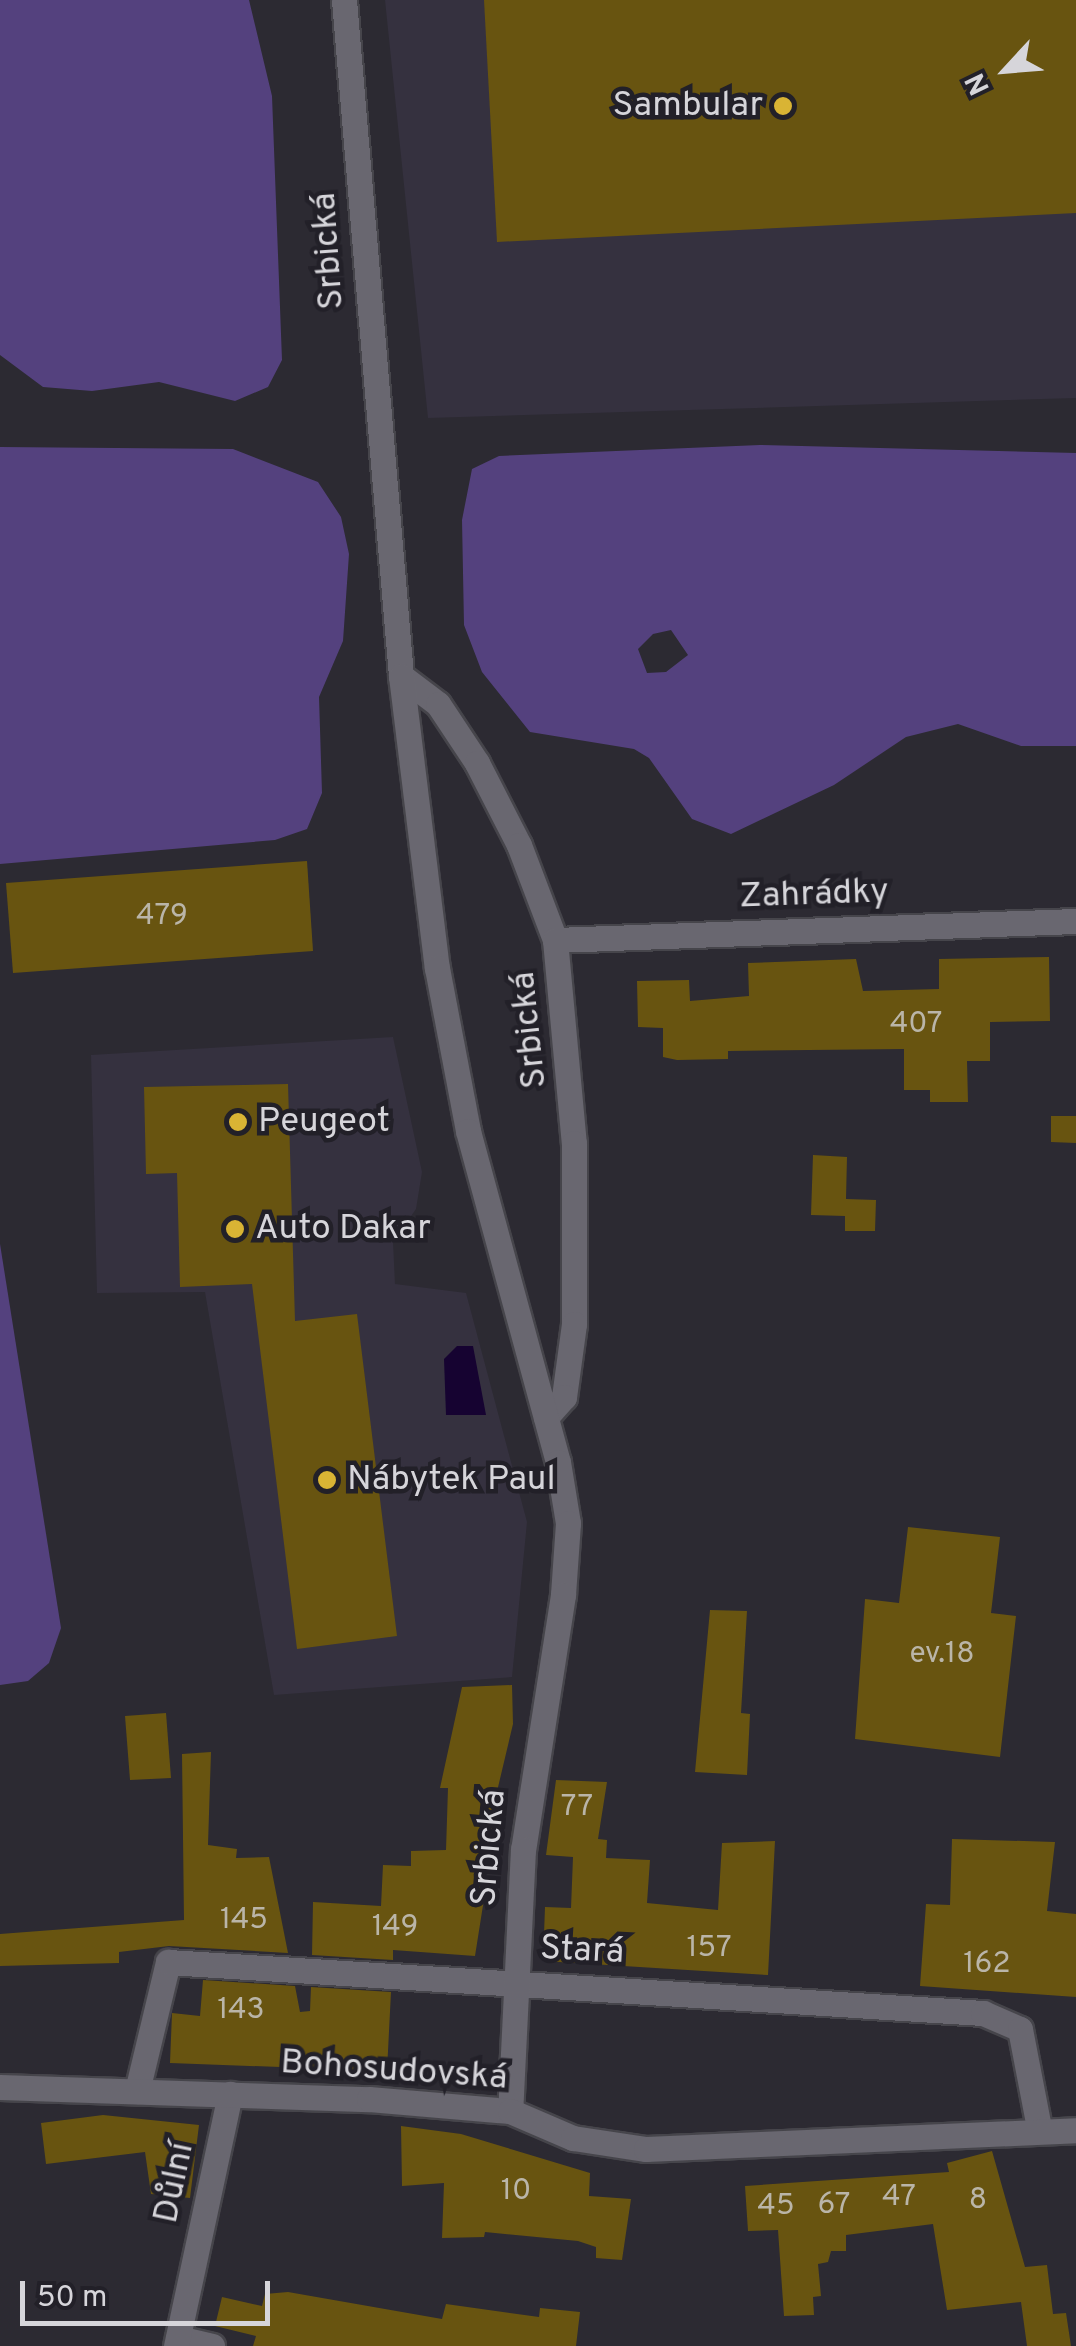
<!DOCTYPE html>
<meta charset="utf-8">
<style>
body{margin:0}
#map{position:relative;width:1076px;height:2346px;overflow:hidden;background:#2c2a32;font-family:Overpass,sans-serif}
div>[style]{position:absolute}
.built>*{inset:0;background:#35313f}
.green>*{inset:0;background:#54417e}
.water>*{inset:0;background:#160331}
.building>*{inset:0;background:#685410}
.roads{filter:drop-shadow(2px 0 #46454b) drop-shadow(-2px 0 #46454b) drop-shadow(0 2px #46454b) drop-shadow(0 -2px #46454b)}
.street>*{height:25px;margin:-12.5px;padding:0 12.5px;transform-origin:12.5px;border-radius:12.5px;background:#696770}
.secondary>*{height:25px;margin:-12.5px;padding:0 12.5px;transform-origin:12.5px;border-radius:12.5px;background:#696770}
.dots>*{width:28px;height:28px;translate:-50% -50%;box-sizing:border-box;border:5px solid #222028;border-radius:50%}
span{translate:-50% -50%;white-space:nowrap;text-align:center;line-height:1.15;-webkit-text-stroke:9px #222028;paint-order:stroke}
.number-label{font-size:30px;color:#bab5a8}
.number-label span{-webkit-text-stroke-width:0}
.poi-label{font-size:35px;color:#d6d5da}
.right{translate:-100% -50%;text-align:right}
.left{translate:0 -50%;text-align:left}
.street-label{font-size:35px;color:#d6d5da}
.north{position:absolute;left:956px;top:20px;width:100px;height:100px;-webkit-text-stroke:8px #222028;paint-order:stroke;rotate:244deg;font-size:28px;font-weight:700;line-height:40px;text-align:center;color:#d6d5da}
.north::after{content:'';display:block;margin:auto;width:35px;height:45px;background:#d6d5da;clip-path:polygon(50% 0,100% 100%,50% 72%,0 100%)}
.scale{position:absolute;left:20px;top:2281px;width:250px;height:45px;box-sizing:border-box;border:5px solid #d6d5da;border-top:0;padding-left:12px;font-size:30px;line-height:35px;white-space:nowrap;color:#d6d5da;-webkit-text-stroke:8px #222028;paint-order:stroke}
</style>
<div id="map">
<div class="built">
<i style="clip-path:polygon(385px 0,1076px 0,1076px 398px,428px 418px)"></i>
<i style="clip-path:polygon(393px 1037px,422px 1172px,416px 1209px,393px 1242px,395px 1284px,466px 1293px,527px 1522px,512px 1677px,274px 1695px,205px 1292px,97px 1293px,91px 1055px)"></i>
</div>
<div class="green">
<i style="clip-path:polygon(0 0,249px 0,272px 96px,282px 360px,268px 387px,235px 401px,159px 382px,92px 391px,43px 387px,0 355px)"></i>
<i style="clip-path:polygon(evenodd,760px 445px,1076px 453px,1076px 746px,1021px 746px,958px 724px,906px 737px,834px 785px,731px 834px,692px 819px,649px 758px,634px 749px,530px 732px,482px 672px,464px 625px,462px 520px,472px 469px,499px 456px,760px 445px,671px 630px,688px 655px,666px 672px,647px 673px,638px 649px,653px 634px,671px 630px)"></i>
<i style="clip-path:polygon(0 447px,233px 449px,318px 482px,341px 517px,349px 554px,343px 641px,319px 697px,322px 793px,307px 829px,275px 840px,0 864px)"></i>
<i style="clip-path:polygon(0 1244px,61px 1628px,49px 1663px,28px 1681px,0 1685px)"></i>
</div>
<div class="water">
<i style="clip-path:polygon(457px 1346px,473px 1346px,486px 1415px,446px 1415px,444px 1359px)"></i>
</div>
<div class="building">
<i style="clip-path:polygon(484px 0,1076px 0,1076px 213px,497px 242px)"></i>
<i style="clip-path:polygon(307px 861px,313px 951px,13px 973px,6px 883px)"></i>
<i style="clip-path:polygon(1049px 957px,1050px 1021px,990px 1022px,990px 1061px,967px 1061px,968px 1102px,930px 1102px,930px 1090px,904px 1090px,904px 1049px,728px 1051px,728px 1059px,677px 1060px,663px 1057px,663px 1028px,638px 1027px,637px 981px,689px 980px,690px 1001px,749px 996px,748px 963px,856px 959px,863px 991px,939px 989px,939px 959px)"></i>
<i style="clip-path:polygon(288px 1084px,295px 1321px,357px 1314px,397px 1636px,297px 1649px,252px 1284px,180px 1287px,177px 1173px,146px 1174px,144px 1087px)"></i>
<i style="clip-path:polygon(1051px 1116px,1076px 1116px,1076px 1143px,1051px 1142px)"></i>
<i style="clip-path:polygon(813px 1155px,847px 1157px,846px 1199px,876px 1200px,875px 1231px,845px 1231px,845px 1210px,845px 1216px,811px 1215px)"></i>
<i style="clip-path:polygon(908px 1527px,1000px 1537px,991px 1613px,1016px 1616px,1000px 1757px,855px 1739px,865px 1599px,899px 1603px)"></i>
<i style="clip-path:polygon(710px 1610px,747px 1611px,741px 1713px,750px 1714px,747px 1775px,695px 1772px)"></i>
<i style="clip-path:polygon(512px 1685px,513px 1724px,495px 1800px,496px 1850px,481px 1850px,479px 1898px,484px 1899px,475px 1956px,393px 1950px,393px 1960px,312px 1955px,313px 1902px,381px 1906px,383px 1865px,411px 1866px,411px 1851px,446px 1850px,448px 1788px,440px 1788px,462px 1687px)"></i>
<i style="clip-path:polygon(166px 1713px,171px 1778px,130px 1780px,125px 1716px)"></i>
<i style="clip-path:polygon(211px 1752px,208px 1845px,237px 1849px,236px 1858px,269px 1857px,288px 1953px,169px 1946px,119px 1952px,119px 1963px,0 1966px,0 1934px,184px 1920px,182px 1754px)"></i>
<i style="clip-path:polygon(556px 1780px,607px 1782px,598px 1839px,607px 1840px,606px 1858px,650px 1860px,647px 1903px,718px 1910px,722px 1843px,775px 1841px,768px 1975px,543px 1961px,545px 1907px,571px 1908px,573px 1857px,546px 1855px)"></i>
<i style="clip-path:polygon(952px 1839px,1055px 1842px,1047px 1911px,1076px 1914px,1076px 1997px,920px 1986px,926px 1904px,950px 1905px)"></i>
<i style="clip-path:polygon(203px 1980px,295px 1986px,300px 2012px,310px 2011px,311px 1987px,391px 1992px,387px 2071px,170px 2063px,172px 2013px,200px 2016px)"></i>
<i style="clip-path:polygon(103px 2115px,199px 2125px,190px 2198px,151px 2194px,145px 2152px,46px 2164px,41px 2123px)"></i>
<i style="clip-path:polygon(401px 2126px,461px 2134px,590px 2173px,589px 2196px,631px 2199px,622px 2260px,596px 2258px,596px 2247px,578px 2241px,485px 2232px,484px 2237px,442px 2238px,444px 2183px,402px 2186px)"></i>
<i style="clip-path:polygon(992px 2151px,1025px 2267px,1047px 2265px,1053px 2314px,1066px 2313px,1071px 2346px,1027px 2346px,1021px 2302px,947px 2310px,933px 2224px,846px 2235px,846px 2251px,831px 2251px,828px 2262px,818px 2264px,821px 2296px,813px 2297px,814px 2315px,784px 2316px,778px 2230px,748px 2231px,745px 2186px,949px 2172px,947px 2163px)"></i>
<i style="clip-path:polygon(288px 2292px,442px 2319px,446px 2304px,539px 2317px,540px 2308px,580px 2312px,576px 2346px,253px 2346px,256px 2336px,215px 2326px,222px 2297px,262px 2306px,265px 2294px)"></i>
</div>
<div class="roads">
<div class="street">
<i style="left:401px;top:676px;width:46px;rotate:37.1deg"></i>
<i style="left:438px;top:704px;width:71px;rotate:56.5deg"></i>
<i style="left:477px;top:763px;width:92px;rotate:62.9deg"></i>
<i style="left:519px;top:845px;width:102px;rotate:69.2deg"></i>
<i style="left:555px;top:940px;width:204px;rotate:84.7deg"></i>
<i style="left:574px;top:1143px;width:181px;rotate:90deg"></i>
<i style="left:574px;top:1324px;width:74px;rotate:97.8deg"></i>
<i style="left:564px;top:1397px;width:27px;rotate:132deg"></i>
<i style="left:555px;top:940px;width:521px;rotate:-2.09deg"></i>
<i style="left:137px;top:2091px;width:133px;rotate:-76.5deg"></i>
<i style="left:168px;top:1962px;width:817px;rotate:3.58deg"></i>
<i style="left:983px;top:2013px;width:40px;rotate:23.4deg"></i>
<i style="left:1020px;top:2029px;width:101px;rotate:79.1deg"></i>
<i style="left:178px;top:2338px;width:35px;rotate:13deg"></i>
<i style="left:176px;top:2346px;width:258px;rotate:-77.9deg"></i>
</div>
<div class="secondary">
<i style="left:344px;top:0;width:678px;rotate:85.18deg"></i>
<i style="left:401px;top:676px;width:294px;rotate:83deg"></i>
<i style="left:437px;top:968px;width:166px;rotate:79.2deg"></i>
<i style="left:468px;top:1131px;width:343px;rotate:74.8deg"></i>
<i style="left:558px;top:1462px;width:62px;rotate:80.7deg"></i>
<i style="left:568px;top:1523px;width:72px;rotate:94deg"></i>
<i style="left:563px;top:1595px;width:257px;rotate:98.9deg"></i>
<i style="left:523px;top:1849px;width:262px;rotate:92.8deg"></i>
<i style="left:0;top:2087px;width:369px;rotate:1.9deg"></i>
<i style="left:369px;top:2099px;width:142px;rotate:4.9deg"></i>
<i style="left:510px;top:2111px;width:69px;rotate:23.2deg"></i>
<i style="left:573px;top:2138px;width:74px;rotate:8.6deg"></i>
<i style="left:646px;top:2149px;width:430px;rotate:-2.5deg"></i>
</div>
</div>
<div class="dots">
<i style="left:783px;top:106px;background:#d9b434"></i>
<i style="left:238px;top:1122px;background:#d9b434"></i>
<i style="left:235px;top:1229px;background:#d9b434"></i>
<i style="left:327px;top:1480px;background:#d9b434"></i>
</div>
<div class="number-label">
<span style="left:162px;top:917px">479</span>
<span style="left:916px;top:1025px">407</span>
<span style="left:942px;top:1655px">ev.18</span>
<span style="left:577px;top:1808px">77</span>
<span style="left:244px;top:1921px">145</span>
<span style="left:395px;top:1928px">149</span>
<span style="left:709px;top:1949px">157</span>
<span style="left:987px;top:1965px">162</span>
<span style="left:241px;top:2011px">143</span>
<span style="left:516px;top:2192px">10</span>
<span style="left:899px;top:2198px">47</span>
<span style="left:978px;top:2201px">8</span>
<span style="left:834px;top:2206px">67</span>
<span style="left:776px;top:2207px">45</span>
</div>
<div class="poi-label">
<span class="right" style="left:763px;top:106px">Sambular</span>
<span class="left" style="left:258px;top:1122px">Peugeot</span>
<span class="left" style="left:255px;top:1229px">Auto Dakar</span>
<span class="left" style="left:347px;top:1480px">Nábytek Paul</span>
</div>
<div class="street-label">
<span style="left:329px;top:251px;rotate:-94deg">Srbická</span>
<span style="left:814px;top:895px;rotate:-2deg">Zahrádky</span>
<span style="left:530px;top:1030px;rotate:-96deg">Srbická</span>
<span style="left:490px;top:1848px;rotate:-85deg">Srbická</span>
<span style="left:582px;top:1951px;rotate:3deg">Stará</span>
<span style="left:394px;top:2071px;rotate:4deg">Bohosudovská</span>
<span style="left:175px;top:2183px;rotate:-78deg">Důlní</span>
</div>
<div class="north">N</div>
<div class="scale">50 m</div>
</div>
